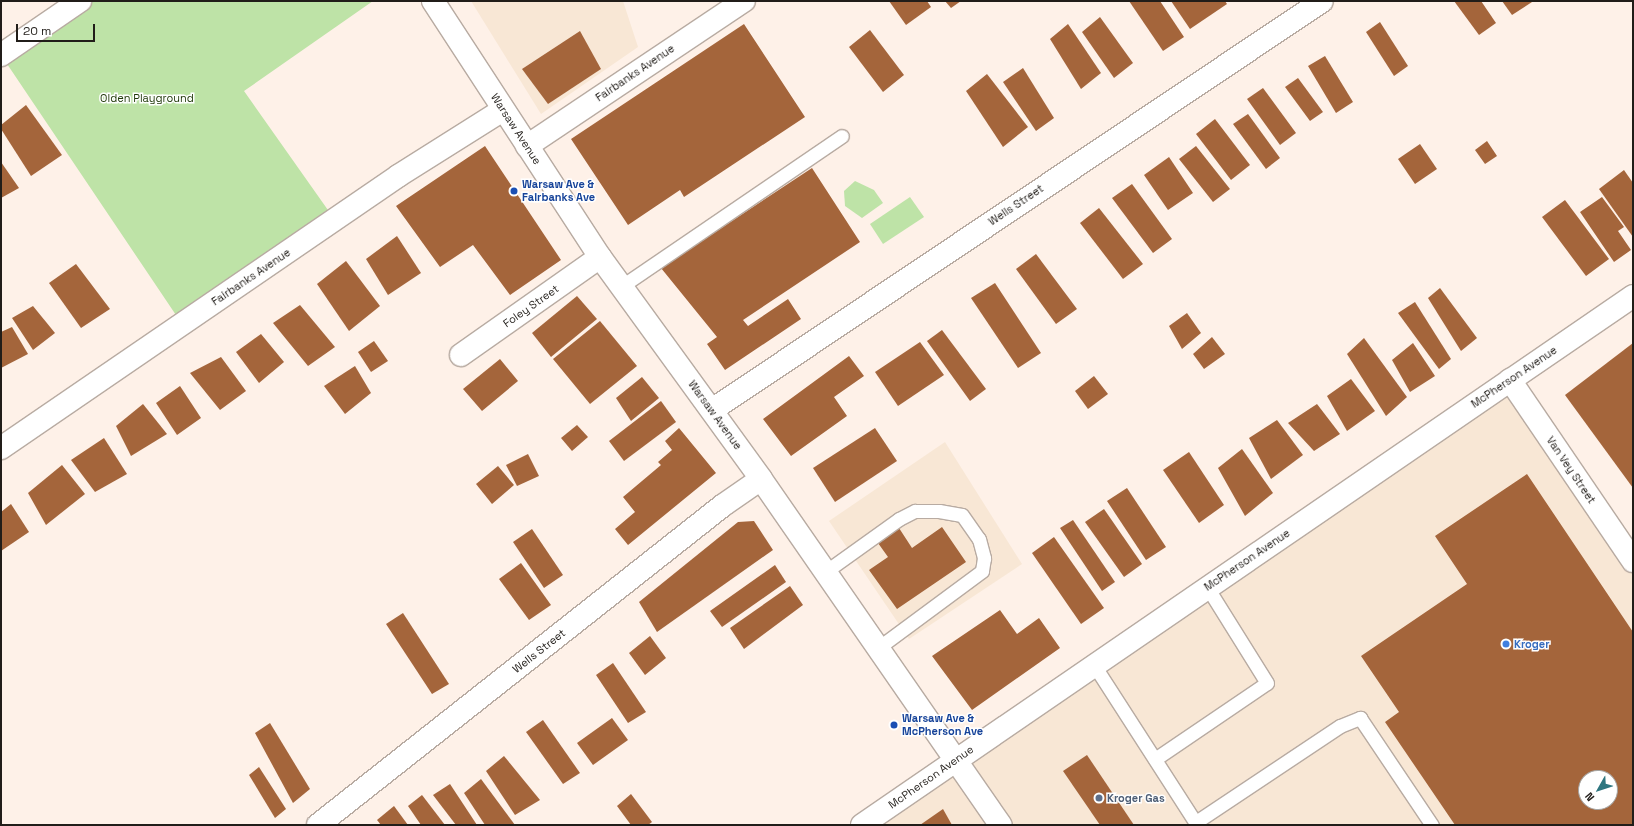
<!DOCTYPE html>
<style>
body{margin:0}
#map{position:relative;width:1634px;height:826px;overflow:hidden;background:#fef1e8;font-family:"Space Grotesk",sans-serif}
div>[style]{position:absolute}
.commercial>*{inset:0;background:#f8e7d5}
.green>*{inset:0;background:#bee3a7}
.building>*{inset:0;background:#a4653b}
.roads{filter:drop-shadow(1px 0 #b8aba2) drop-shadow(-1px 0 #b8aba2) drop-shadow(0 1px #b8aba2) drop-shadow(0 -1px #b8aba2)}
.lane>*{height:13px;margin:-6.5px;padding:0 6.5px;transform-origin:6.5px;border-radius:6.5px;background:#fff}
.street>*{height:22px;margin:-11px;padding:0 11px;transform-origin:11px;border-radius:11px;background:#fff}
.secondary>*{height:22px;margin:-11px;padding:0 11px;transform-origin:11px;border-radius:11px;background:#fff}
.dots>*{width:11px;height:11px;translate:-50% -50%;box-sizing:border-box;border:2px solid #fff;border-radius:50%}
span{translate:-50% -50%;white-space:nowrap;text-align:center;line-height:1.15;-webkit-text-stroke:3px #fff;paint-order:stroke}
.street-label{font-size:11px;color:#211d19}
.park-label{font-size:11px;color:#1e3707}
.transit-label{font-size:11px;color:#164399;font-weight:700}
.left{translate:0 -50%;text-align:left}
.shop-label{font-size:11px;color:#366cbe;font-weight:700}
.service-label{font-size:11px;color:#4e5e75;font-weight:700}
.frame{position:absolute;inset:0;border:2px solid #211d19;pointer-events:none}
.north{position:absolute;left:1578px;top:770px;width:40px;height:40px;box-sizing:border-box;background:#fff;border:1px solid #a6a5a3;border-radius:50%;rotate:231deg;font-size:11px;font-weight:700;line-height:16px;text-align:center;color:#211d19}
.north::after{content:'';display:block;margin:auto;width:14px;height:18px;background:#2e7680;clip-path:polygon(50% 0,100% 100%,50% 72%,0 100%)}
.scale{position:absolute;left:16px;top:24px;width:79px;height:18px;box-sizing:border-box;border:2px solid #211d19;border-top:0;padding-left:5px;font-size:12px;line-height:14px;white-space:nowrap;color:#211d19;-webkit-text-stroke:3px #fff;paint-order:stroke}
</style>
<div id="map">
<div class="commercial">
<i style="clip-path:polygon(471px 1px,623px 1px,638px 47px,541px 114px)"></i>
<i style="clip-path:polygon(evenodd,1510px 380px,1633px 561px,1633px 825px,862px 825px,1510px 380px,1586px 778px,1610px 778px,1610px 802px,1586px 802px,1586px 778px)"></i>
<i style="clip-path:polygon(945px 442px,1022px 564px,909px 639px,829px 521px)"></i>
</div>
<div class="green">
<i style="clip-path:polygon(80px 1px,373px 1px,244px 91px,335px 220px,182px 324px,1px 55px)"></i>
<i style="clip-path:polygon(855px 181px,874px 190px,883px 203px,862px 218px,845px 206px,844px 191px)"></i>
<i style="clip-path:polygon(910px 197px,924px 217px,883px 244px,870px 224px)"></i>
</div>
<div class="building">
<i style="clip-path:polygon(889px 1px,927px 1px,931px 7px,906px 25px)"></i>
<i style="clip-path:polygon(945px 1px,961px 1px,951px 8px)"></i>
<i style="clip-path:polygon(1129px 1px,1160px 1px,1184px 37px,1163px 51px)"></i>
<i style="clip-path:polygon(1171px 1px,1225px 1px,1227px 4px,1190px 29px)"></i>
<i style="clip-path:polygon(1454px 1px,1481px 1px,1496px 23px,1479px 35px)"></i>
<i style="clip-path:polygon(1502px 1px,1531px 1px,1532px 2px,1512px 15px)"></i>
<i style="clip-path:polygon(1100px 17px,1133px 63px,1114px 78px,1082px 32px)"></i>
<i style="clip-path:polygon(1380px 22px,1408px 66px,1394px 76px,1366px 32px)"></i>
<i style="clip-path:polygon(744px 24px,805px 117px,684px 197px,680px 190px,628px 225px,571px 139px)"></i>
<i style="clip-path:polygon(1068px 24px,1101px 73px,1081px 89px,1050px 39px)"></i>
<i style="clip-path:polygon(870px 30px,904px 75px,883px 92px,849px 47px)"></i>
<i style="clip-path:polygon(580px 31px,601px 69px,548px 104px,522px 69px)"></i>
<i style="clip-path:polygon(1325px 56px,1353px 102px,1336px 113px,1308px 66px)"></i>
<i style="clip-path:polygon(1023px 68px,1054px 118px,1036px 131px,1003px 82px)"></i>
<i style="clip-path:polygon(987px 74px,1028px 127px,1003px 147px,966px 91px)"></i>
<i style="clip-path:polygon(1298px 78px,1323px 112px,1310px 121px,1285px 87px)"></i>
<i style="clip-path:polygon(1263px 88px,1296px 133px,1280px 145px,1247px 99px)"></i>
<i style="clip-path:polygon(26px 105px,62px 155px,31px 176px,1px 129px,1px 125px)"></i>
<i style="clip-path:polygon(1248px 114px,1280px 158px,1266px 169px,1233px 124px)"></i>
<i style="clip-path:polygon(1215px 119px,1250px 165px,1231px 180px,1196px 134px)"></i>
<i style="clip-path:polygon(1487px 141px,1497px 156px,1485px 164px,1475px 150px)"></i>
<i style="clip-path:polygon(1420px 144px,1437px 169px,1415px 184px,1398px 159px)"></i>
<i style="clip-path:polygon(485px 146px,561px 260px,510px 295px,473px 245px,440px 267px,396px 206px)"></i>
<i style="clip-path:polygon(1196px 146px,1230px 189px,1213px 202px,1179px 159px)"></i>
<i style="clip-path:polygon(1169px 157px,1193px 193px,1168px 210px,1144px 175px)"></i>
<i style="clip-path:polygon(1px 162px,19px 188px,1px 198px)"></i>
<i style="clip-path:polygon(812px 168px,860px 242px,743px 320px,748px 326px,788px 299px,801px 319px,725px 370px,707px 344px,717px 337px,661px 268px)"></i>
<i style="clip-path:polygon(1624px 170px,1633px 183px,1633px 237px,1599px 189px)"></i>
<i style="clip-path:polygon(1132px 184px,1172px 239px,1153px 253px,1112px 198px)"></i>
<i style="clip-path:polygon(1602px 197px,1624px 227px,1618px 231px,1631px 250px,1614px 262px,1580px 212px)"></i>
<i style="clip-path:polygon(1565px 200px,1609px 259px,1586px 276px,1542px 217px)"></i>
<i style="clip-path:polygon(1099px 208px,1143px 264px,1123px 279px,1080px 223px)"></i>
<i style="clip-path:polygon(397px 236px,421px 273px,388px 295px,366px 259px)"></i>
<i style="clip-path:polygon(1036px 254px,1077px 309px,1056px 324px,1016px 269px)"></i>
<i style="clip-path:polygon(346px 261px,380px 306px,349px 331px,317px 284px)"></i>
<i style="clip-path:polygon(76px 264px,110px 309px,81px 328px,49px 283px)"></i>
<i style="clip-path:polygon(995px 283px,1041px 353px,1018px 368px,971px 298px)"></i>
<i style="clip-path:polygon(1440px 288px,1477px 338px,1461px 351px,1428px 298px)"></i>
<i style="clip-path:polygon(577px 296px,597px 319px,551px 357px,532px 333px)"></i>
<i style="clip-path:polygon(1415px 302px,1451px 359px,1439px 369px,1398px 313px)"></i>
<i style="clip-path:polygon(300px 305px,335px 347px,308px 366px,273px 323px)"></i>
<i style="clip-path:polygon(33px 306px,55px 333px,33px 350px,12px 318px)"></i>
<i style="clip-path:polygon(1187px 313px,1201px 333px,1182px 349px,1169px 326px)"></i>
<i style="clip-path:polygon(600px 321px,637px 366px,590px 404px,553px 359px)"></i>
<i style="clip-path:polygon(12px 327px,28px 354px,1px 368px,1px 332px)"></i>
<i style="clip-path:polygon(942px 330px,986px 389px,970px 401px,927px 341px)"></i>
<i style="clip-path:polygon(261px 334px,284px 362px,259px 383px,236px 352px)"></i>
<i style="clip-path:polygon(1212px 337px,1225px 354px,1204px 369px,1193px 354px)"></i>
<i style="clip-path:polygon(1364px 338px,1407px 397px,1386px 416px,1347px 354px)"></i>
<i style="clip-path:polygon(374px 341px,388px 361px,371px 372px,358px 352px)"></i>
<i style="clip-path:polygon(920px 342px,944px 375px,898px 406px,875px 372px)"></i>
<i style="clip-path:polygon(1413px 343px,1435px 376px,1410px 392px,1392px 360px)"></i>
<i style="clip-path:polygon(1633px 343px,1633px 488px,1565px 395px)"></i>
<i style="clip-path:polygon(849px 356px,864px 376px,834px 397px,847px 416px,791px 456px,763px 419px)"></i>
<i style="clip-path:polygon(221px 357px,246px 391px,220px 410px,190px 373px)"></i>
<i style="clip-path:polygon(500px 359px,518px 381px,482px 411px,463px 389px)"></i>
<i style="clip-path:polygon(355px 366px,371px 393px,345px 414px,324px 386px)"></i>
<i style="clip-path:polygon(1094px 376px,1108px 394px,1088px 409px,1075px 391px)"></i>
<i style="clip-path:polygon(642px 377px,659px 398px,631px 421px,616px 398px)"></i>
<i style="clip-path:polygon(1351px 379px,1375px 411px,1347px 431px,1327px 396px)"></i>
<i style="clip-path:polygon(180px 386px,201px 418px,177px 435px,156px 403px)"></i>
<i style="clip-path:polygon(661px 401px,676px 422px,624px 461px,609px 441px)"></i>
<i style="clip-path:polygon(143px 404px,167px 434px,131px 456px,116px 426px)"></i>
<i style="clip-path:polygon(1317px 404px,1340px 434px,1314px 451px,1288px 423px)"></i>
<i style="clip-path:polygon(1277px 420px,1303px 455px,1271px 479px,1249px 438px)"></i>
<i style="clip-path:polygon(577px 425px,588px 437px,572px 451px,561px 438px)"></i>
<i style="clip-path:polygon(679px 428px,716px 473px,628px 545px,615px 529px,635px 512px,623px 497px,661px 465px,658px 462px,672px 450px,665px 441px)"></i>
<i style="clip-path:polygon(875px 428px,897px 461px,835px 502px,813px 468px)"></i>
<i style="clip-path:polygon(104px 438px,127px 474px,95px 492px,71px 460px)"></i>
<i style="clip-path:polygon(1242px 449px,1273px 493px,1245px 516px,1218px 468px)"></i>
<i style="clip-path:polygon(1189px 452px,1224px 505px,1199px 523px,1163px 470px)"></i>
<i style="clip-path:polygon(528px 454px,539px 476px,517px 486px,506px 465px)"></i>
<i style="clip-path:polygon(62px 465px,85px 494px,46px 525px,28px 493px)"></i>
<i style="clip-path:polygon(498px 466px,514px 485px,492px 504px,476px 484px)"></i>
<i style="clip-path:polygon(evenodd,1527px 474px,1633px 632px,1633px 825px,1455px 825px,1385px 722px,1399px 712px,1361px 656px,1467px 584px,1435px 536px,1527px 474px,1586px 778px,1610px 778px,1610px 802px,1586px 802px,1586px 778px)"></i>
<i style="clip-path:polygon(1127px 488px,1166px 547px,1146px 560px,1107px 501px)"></i>
<i style="clip-path:polygon(11px 504px,29px 532px,1px 551px,1px 512px)"></i>
<i style="clip-path:polygon(1104px 509px,1142px 564px,1124px 577px,1085px 522px)"></i>
<i style="clip-path:polygon(1073px 520px,1115px 582px,1102px 591px,1060px 528px)"></i>
<i style="clip-path:polygon(754px 521px,773px 550px,657px 632px,639px 602px,738px 522px)"></i>
<i style="clip-path:polygon(942px 527px,966px 562px,897px 609px,869px 570px,888px 557px,878px 543px,899px 528px,912px 548px)"></i>
<i style="clip-path:polygon(532px 529px,563px 575px,544px 588px,513px 542px)"></i>
<i style="clip-path:polygon(1054px 537px,1104px 608px,1081px 624px,1032px 553px)"></i>
<i style="clip-path:polygon(521px 563px,551px 605px,529px 620px,499px 579px)"></i>
<i style="clip-path:polygon(775px 565px,786px 582px,722px 627px,710px 611px)"></i>
<i style="clip-path:polygon(790px 586px,803px 605px,744px 649px,730px 628px)"></i>
<i style="clip-path:polygon(1000px 610px,1017px 634px,1039px 618px,1060px 648px,972px 710px,932px 656px)"></i>
<i style="clip-path:polygon(403px 613px,449px 684px,432px 694px,386px 624px)"></i>
<i style="clip-path:polygon(650px 636px,666px 658px,645px 675px,629px 653px)"></i>
<i style="clip-path:polygon(613px 663px,646px 712px,628px 723px,596px 675px)"></i>
<i style="clip-path:polygon(612px 718px,628px 740px,593px 765px,577px 743px)"></i>
<i style="clip-path:polygon(543px 720px,580px 773px,563px 784px,526px 732px)"></i>
<i style="clip-path:polygon(270px 723px,310px 789px,293px 803px,255px 733px)"></i>
<i style="clip-path:polygon(1087px 755px,1134px 825px,1100px 825px,1063px 771px)"></i>
<i style="clip-path:polygon(504px 756px,540px 800px,515px 815px,486px 771px)"></i>
<i style="clip-path:polygon(259px 767px,286px 809px,275px 818px,249px 775px)"></i>
<i style="clip-path:polygon(481px 779px,515px 825px,485px 825px,464px 793px)"></i>
<i style="clip-path:polygon(450px 784px,477px 825px,456px 825px,433px 795px)"></i>
<i style="clip-path:polygon(631px 794px,652px 822px,648px 825px,631px 825px,617px 806px)"></i>
<i style="clip-path:polygon(422px 795px,445px 825px,421px 825px,408px 806px)"></i>
<i style="clip-path:polygon(394px 806px,408px 825px,381px 825px,377px 820px)"></i>
<i style="clip-path:polygon(943px 809px,952px 825px,920px 825px)"></i>
</div>
<div class="roads">
<div class="lane">
<i style="left:622px;top:286px;width:266px;rotate:-34.3deg"></i>
<i style="left:825px;top:572px;width:91px;rotate:-35.6deg"></i>
<i style="left:899px;top:519px;width:18px;rotate:-27deg"></i>
<i style="left:915px;top:511px;width:24px"></i>
<i style="left:939px;top:511px;width:23px;rotate:10deg"></i>
<i style="left:962px;top:515px;width:29px;rotate:55deg"></i>
<i style="left:979px;top:539px;width:20px;rotate:75deg"></i>
<i style="left:984px;top:558px;width:13px;rotate:99deg"></i>
<i style="left:982px;top:571px;width:129px;rotate:143.5deg"></i>
<i style="left:1094px;top:665px;width:190px;rotate:57.2deg"></i>
<i style="left:1155px;top:759px;width:135px;rotate:-34.2deg"></i>
<i style="left:1267px;top:683px;width:113px;rotate:-122deg"></i>
<i style="left:1196px;top:822px;width:173px;rotate:-33.7deg"></i>
<i style="left:1340px;top:726px;width:22px;rotate:-22deg"></i>
<i style="left:1360px;top:718px;width:129px;rotate:56.1deg"></i>
</div>
<div class="street">
<i style="left:1px;top:55px;width:96px;rotate:-34.4deg"></i>
<i style="left:527px;top:146px;width:261px;rotate:-33.8deg"></i>
<i style="left:461px;top:355px;width:170px;rotate:-35.2deg"></i>
<i style="left:1510px;top:380px;width:219px;rotate:55.8deg"></i>
<i style="left:712px;top:410px;width:734px;rotate:-33.84deg"></i>
<i style="left:1px;top:448px;width:481px;rotate:-34.4deg"></i>
<i style="left:398px;top:176px;width:124px;rotate:-32.2deg"></i>
<i style="left:318px;top:825px;width:515px;rotate:-38.29deg"></i>
<i style="left:722px;top:506px;width:47px;rotate:-34.7deg"></i>
<i style="left:862px;top:825px;width:935px;rotate:-34.45deg"></i>
</div>
<div class="secondary">
<i style="left:433px;top:1px;width:306px;rotate:56.9deg"></i>
<i style="left:600px;top:257px;width:274px;rotate:54deg"></i>
<i style="left:761px;top:479px;width:421px;rotate:55.3deg"></i>
</div>
</div>
<div class="dots">
<i style="left:514px;top:191px;background:#1a4fb4"></i>
<i style="left:1506px;top:644px;background:#3f7fe0"></i>
<i style="left:894px;top:725px;background:#1a4fb4"></i>
<i style="left:1099px;top:798px;background:#5c6f8a"></i>
</div>
<div class="street-label">
<span style="left:635px;top:73px;rotate:-34deg">Fairbanks Avenue</span>
<span style="left:516px;top:129px;rotate:57deg">Warsaw Avenue</span>
<span style="left:1016px;top:205px;rotate:-34deg">Wells Street</span>
<span style="left:251px;top:277px;rotate:-34deg">Fairbanks Avenue</span>
<span style="left:531px;top:306px;rotate:-35deg">Foley Street</span>
<span style="left:1514px;top:377px;rotate:-34deg">McPherson Avenue</span>
<span style="left:715px;top:415px;rotate:54deg">Warsaw Avenue</span>
<span style="left:1571px;top:470px;rotate:56deg">Van Vey Street</span>
<span style="left:1247px;top:560px;rotate:-34deg">McPherson Avenue</span>
<span style="left:539px;top:651px;rotate:-38deg">Wells Street</span>
<span style="left:931px;top:777px;rotate:-35deg">McPherson Avenue</span>
</div>
<div class="park-label">
<span style="left:147px;top:98px">Olden Playground</span>
</div>
<div class="transit-label">
<span class="left" style="left:522px;top:191px">Warsaw Ave &amp;<br>Fairbanks Ave</span>
<span class="left" style="left:902px;top:725px">Warsaw Ave &amp;<br>McPherson Ave</span>
</div>
<div class="shop-label">
<span class="left" style="left:1514px;top:644px">Kroger</span>
</div>
<div class="service-label">
<span class="left" style="left:1107px;top:798px">Kroger Gas</span>
</div>
<div class="frame"></div>
<div class="north">N</div>
<div class="scale">20 m</div>
</div>
